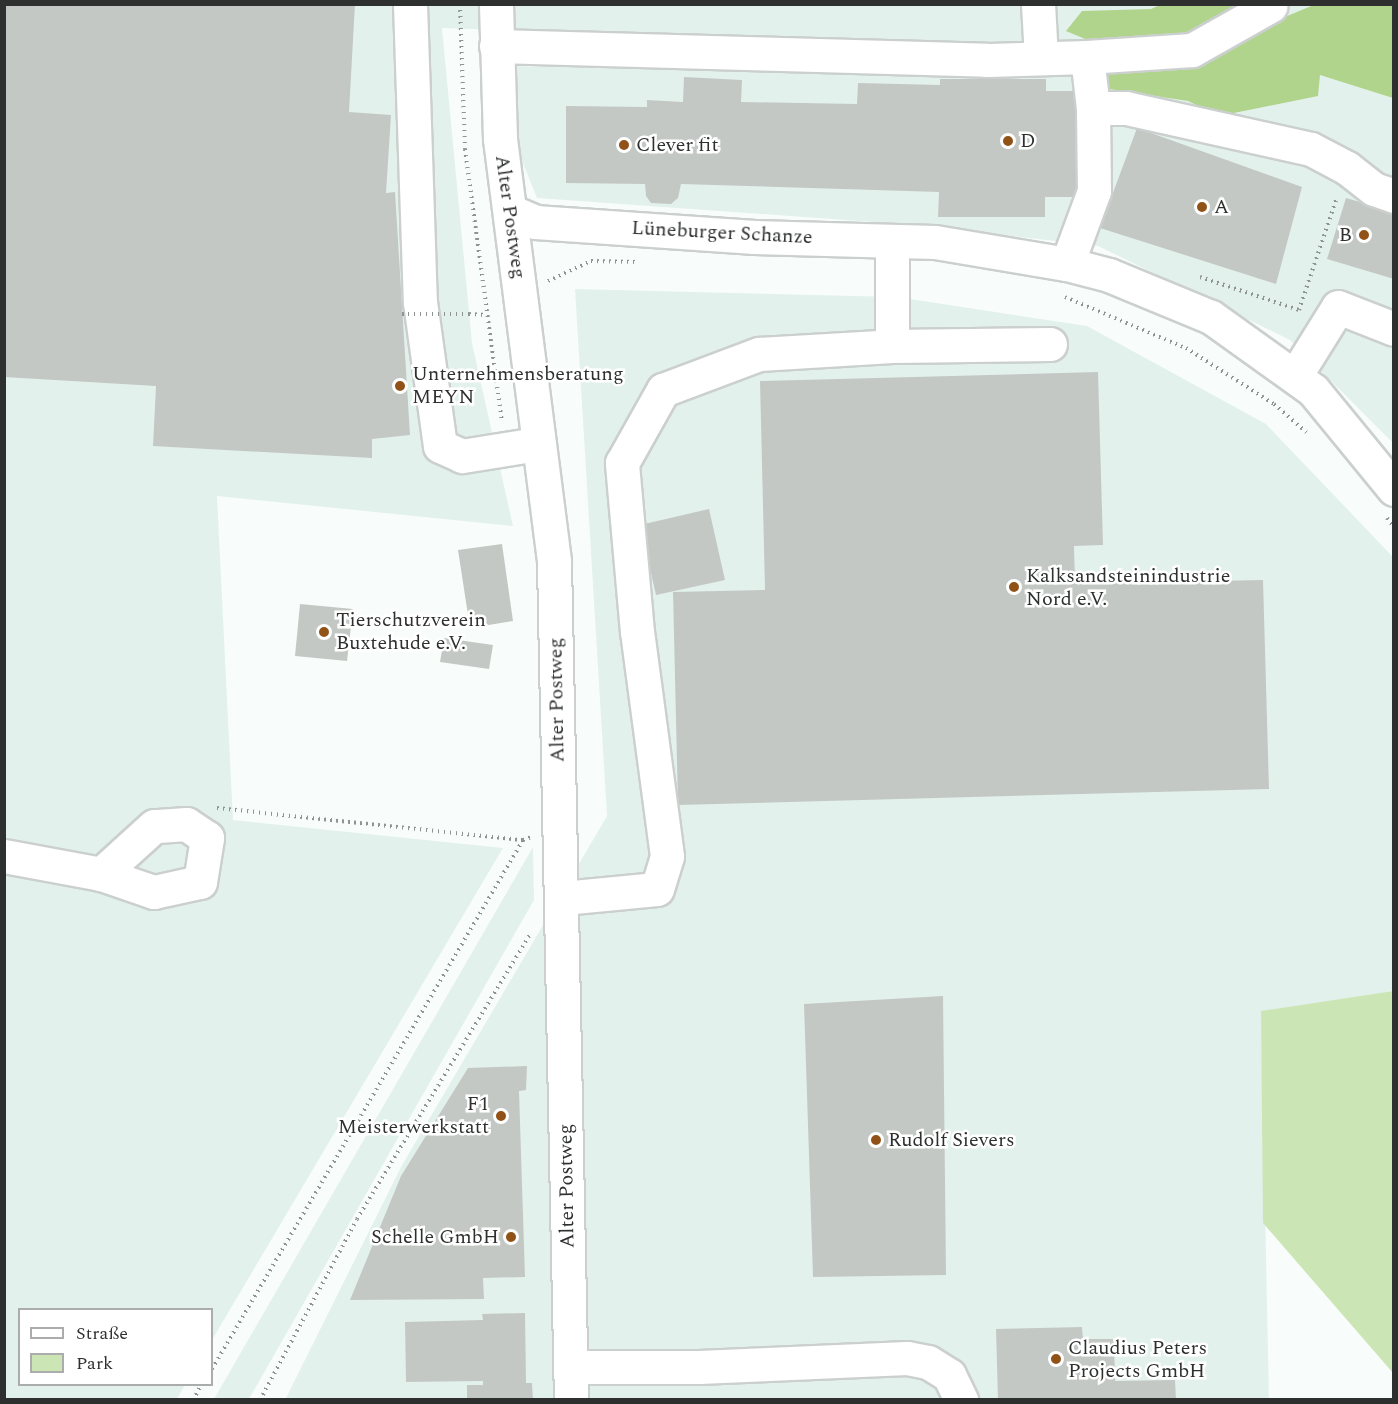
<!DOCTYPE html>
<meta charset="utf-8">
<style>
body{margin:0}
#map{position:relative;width:1398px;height:1404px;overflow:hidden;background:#f8fdfb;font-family:Spectral,serif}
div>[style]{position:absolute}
.built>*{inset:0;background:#e3f1ed}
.green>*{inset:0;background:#cce5b5}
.forest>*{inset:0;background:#b0d48c}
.building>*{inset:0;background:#c4c8c5}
.path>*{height:4px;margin-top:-2px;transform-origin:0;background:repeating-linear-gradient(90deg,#8f9391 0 1.5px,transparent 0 6px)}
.roads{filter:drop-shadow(2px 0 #cbd0ce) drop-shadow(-2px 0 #cbd0ce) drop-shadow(0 2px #cbd0ce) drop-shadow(0 -2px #cbd0ce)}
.minor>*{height:33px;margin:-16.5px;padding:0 16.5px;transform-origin:16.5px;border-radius:16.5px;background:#fff}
.path-bridge>*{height:4px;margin-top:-2px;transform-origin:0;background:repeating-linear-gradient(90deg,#8f9391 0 1.5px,transparent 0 6px)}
.dots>*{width:16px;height:16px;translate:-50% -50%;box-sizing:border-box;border:3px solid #fff;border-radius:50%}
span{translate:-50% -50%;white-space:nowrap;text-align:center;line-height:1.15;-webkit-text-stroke:5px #fff;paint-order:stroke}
.poi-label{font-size:20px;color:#2e302f}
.left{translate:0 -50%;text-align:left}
.right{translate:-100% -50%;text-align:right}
.street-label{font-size:20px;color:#2e302f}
.frame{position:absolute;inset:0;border:6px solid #2e302f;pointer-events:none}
.legend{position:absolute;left:18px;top:1308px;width:195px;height:78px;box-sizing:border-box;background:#fff;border:2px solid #abacac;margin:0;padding:8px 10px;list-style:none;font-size:18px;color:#2e302f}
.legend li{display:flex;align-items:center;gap:12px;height:30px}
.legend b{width:30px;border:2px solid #abacac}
</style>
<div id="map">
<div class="built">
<i style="clip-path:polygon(5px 5px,1393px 5px,1393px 443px,1290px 340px,1098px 246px,915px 225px,537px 198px,509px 129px,509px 66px,684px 69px,684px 37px,442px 28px,472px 343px,513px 526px,217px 496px,233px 820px,503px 848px,212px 1340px,212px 1310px,20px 1310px,20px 1384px,185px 1385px,177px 1399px,5px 1400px)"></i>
<i style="clip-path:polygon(575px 289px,897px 297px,1087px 326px,1266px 424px,1393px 557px,1393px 991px,1261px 1012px,1269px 1399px,285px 1400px,401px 1167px,607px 816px)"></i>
<i style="clip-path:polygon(533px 847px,534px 900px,249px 1399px,214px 1399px)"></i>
</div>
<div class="green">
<i style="clip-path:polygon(1393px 991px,1394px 991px,1393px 1373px,1263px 1223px,1261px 1011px)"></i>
</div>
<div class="forest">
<i style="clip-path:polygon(1162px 4px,1243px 5px,1198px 32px,1102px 46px,1066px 31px,1082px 11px,1151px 9px)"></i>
<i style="clip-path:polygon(1316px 4px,1393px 5px,1393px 98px,1320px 75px,1318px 96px,1219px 116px,1188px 101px,1109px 89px,1101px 67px,1259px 28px)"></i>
</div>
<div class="building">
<i style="clip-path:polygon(4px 4px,355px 4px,349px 112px,391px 115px,386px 193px,395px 192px,410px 435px,372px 439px,372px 458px,153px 446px,156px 386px,4px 377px)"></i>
<i style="clip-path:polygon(684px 77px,742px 80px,741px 102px,857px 104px,858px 83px,940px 85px,940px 79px,1046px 79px,1046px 91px,1076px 91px,1077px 197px,1045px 197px,1045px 217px,938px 217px,939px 192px,681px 184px,678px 198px,671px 204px,651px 203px,646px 196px,645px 184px,566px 183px,566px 106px,647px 107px,647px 100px,683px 102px)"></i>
<i style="clip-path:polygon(1137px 128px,1302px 187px,1276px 284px,1100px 228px)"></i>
<i style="clip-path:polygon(1346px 198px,1394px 212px,1394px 279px,1327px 259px)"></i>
<i style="clip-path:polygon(1098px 372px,1103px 545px,1074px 546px,1075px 584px,1263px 580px,1269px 789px,678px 805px,673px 592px,765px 590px,760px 381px)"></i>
<i style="clip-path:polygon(709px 509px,725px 580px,656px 595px,640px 525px)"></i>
<i style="clip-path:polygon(502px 544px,513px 621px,470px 628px,458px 550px)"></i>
<i style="clip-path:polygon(300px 604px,353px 609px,347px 661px,295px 656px)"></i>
<i style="clip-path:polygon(444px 638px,493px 645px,489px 669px,440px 662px)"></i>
<i style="clip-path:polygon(943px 996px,946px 1275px,813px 1277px,804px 1004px)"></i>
<i style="clip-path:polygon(527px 1066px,526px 1090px,519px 1091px,525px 1277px,483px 1278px,484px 1299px,350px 1300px,401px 1176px,468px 1068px)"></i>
<i style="clip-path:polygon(525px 1313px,526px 1383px,532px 1383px,533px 1400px,467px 1400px,467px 1385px,483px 1385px,483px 1381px,406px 1382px,405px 1322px,483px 1320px,482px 1314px)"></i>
<i style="clip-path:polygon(1082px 1327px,1083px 1339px,1114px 1339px,1115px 1381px,1175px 1380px,1176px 1400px,998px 1400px,996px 1329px)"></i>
</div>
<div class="path">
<i style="left:460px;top:4px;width:145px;rotate:88deg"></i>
<i style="left:465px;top:149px;width:275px;rotate:82.3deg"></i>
<i style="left:1200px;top:277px;width:104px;rotate:18.4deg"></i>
<i style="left:548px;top:281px;width:47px;rotate:-24.9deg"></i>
<i style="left:591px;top:261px;width:47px;rotate:1.2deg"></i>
<i style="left:1065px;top:297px;width:131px;rotate:22.9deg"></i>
<i style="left:1186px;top:348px;width:104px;rotate:32.5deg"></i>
<i style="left:1274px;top:404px;width:43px;rotate:41.2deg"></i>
<i style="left:1299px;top:310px;width:119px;rotate:-71.4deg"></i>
<i style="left:469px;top:314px;width:18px;rotate:3deg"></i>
<i style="left:1387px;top:518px;width:11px;rotate:52deg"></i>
<i style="left:217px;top:808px;width:308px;rotate:6deg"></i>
<i style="left:523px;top:840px;width:9px;rotate:-21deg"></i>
<i style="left:212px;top:1369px;width:614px;rotate:-59.55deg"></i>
<i style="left:193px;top:1400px;width:18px;rotate:-61deg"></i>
<i style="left:260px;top:1400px;width:205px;rotate:-61.8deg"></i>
<i style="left:357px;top:1219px;width:335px;rotate:-58.7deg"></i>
</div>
<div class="roads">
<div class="minor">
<i style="left:410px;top:4px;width:298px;rotate:88.1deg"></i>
<i style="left:420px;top:302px;width:145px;rotate:82.1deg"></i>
<i style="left:440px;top:446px;width:24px;rotate:24deg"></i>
<i style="left:462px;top:456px;width:76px;rotate:-9.1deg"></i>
<i style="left:496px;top:4px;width:135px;rotate:88.3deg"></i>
<i style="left:500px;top:139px;width:426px;rotate:82.7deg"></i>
<i style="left:554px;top:562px;width:838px;rotate:88.84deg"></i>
<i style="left:1038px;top:4px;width:54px;rotate:86.8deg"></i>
<i style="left:496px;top:46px;width:491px;rotate:1.6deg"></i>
<i style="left:987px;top:60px;width:100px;rotate:-1.7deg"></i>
<i style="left:1087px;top:57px;width:105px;rotate:-3.8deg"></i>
<i style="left:1192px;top:50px;width:90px;rotate:-29.4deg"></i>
<i style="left:1093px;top:108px;width:33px"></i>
<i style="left:1126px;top:108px;width:189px;rotate:12.5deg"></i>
<i style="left:1311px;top:149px;width:41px;rotate:27.8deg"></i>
<i style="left:1347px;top:168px;width:34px;rotate:38deg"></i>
<i style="left:1374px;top:189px;width:21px;rotate:19deg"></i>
<i style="left:512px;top:212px;width:25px;rotate:23deg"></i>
<i style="left:535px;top:222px;width:220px;rotate:3.9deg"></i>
<i style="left:754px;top:237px;width:181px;rotate:1.6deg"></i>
<i style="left:935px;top:242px;width:134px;rotate:9.5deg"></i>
<i style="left:1067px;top:264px;width:43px;rotate:14.7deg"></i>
<i style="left:1109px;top:275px;width:110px;rotate:22.4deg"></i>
<i style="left:1211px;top:317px;width:125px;rotate:35.6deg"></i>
<i style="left:1313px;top:390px;width:128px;rotate:50.7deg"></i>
<i style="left:1067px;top:264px;width:78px;rotate:-69.7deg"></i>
<i style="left:1094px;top:191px;width:83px;rotate:-90.7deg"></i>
<i style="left:1093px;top:108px;width:51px;rotate:-96.7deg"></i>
<i style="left:892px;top:346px;width:158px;rotate:-0.7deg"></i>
<i style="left:1295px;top:376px;width:81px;rotate:-58.1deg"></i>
<i style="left:1338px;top:307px;width:60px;rotate:21.4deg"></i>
<i style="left:4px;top:856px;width:99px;rotate:10.5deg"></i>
<i style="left:101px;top:874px;width:56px;rotate:18.8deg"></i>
<i style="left:154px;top:892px;width:47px;rotate:-12.3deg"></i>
<i style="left:200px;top:882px;width:45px;rotate:-81deg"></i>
<i style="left:207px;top:838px;width:25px;rotate:-146deg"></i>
<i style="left:186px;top:824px;width:32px;rotate:176deg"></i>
<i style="left:154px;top:826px;width:72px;rotate:137.8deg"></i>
<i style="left:563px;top:898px;width:94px;rotate:-5.5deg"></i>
<i style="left:657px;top:889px;width:34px;rotate:-73deg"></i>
<i style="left:667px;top:856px;width:226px;rotate:-97.6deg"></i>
<i style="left:637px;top:632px;width:170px;rotate:-95.1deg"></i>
<i style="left:622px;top:463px;width:84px;rotate:-60.7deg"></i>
<i style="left:663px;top:390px;width:103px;rotate:-20.6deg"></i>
<i style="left:759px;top:354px;width:133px;rotate:-3.4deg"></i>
<i style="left:892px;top:346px;width:105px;rotate:-90deg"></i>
<i style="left:571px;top:1367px;width:128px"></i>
<i style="left:699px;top:1367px;width:208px;rotate:-2.5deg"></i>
<i style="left:907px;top:1358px;width:21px;rotate:11deg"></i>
<i style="left:928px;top:1362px;width:25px;rotate:32deg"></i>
<i style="left:949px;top:1375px;width:28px;rotate:64deg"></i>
</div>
</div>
<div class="path-bridge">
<i style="left:402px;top:314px;width:67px"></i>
</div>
<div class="dots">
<i style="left:1008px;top:141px;background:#905217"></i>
<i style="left:624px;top:145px;background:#905217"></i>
<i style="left:1202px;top:207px;background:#905217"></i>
<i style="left:1364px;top:235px;background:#905217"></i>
<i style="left:400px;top:386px;background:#905217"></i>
<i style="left:1014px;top:587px;background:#905217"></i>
<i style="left:324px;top:632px;background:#905217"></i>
<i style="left:501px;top:1116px;background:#905217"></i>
<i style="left:876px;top:1140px;background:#905217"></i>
<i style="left:511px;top:1237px;background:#905217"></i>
<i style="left:1056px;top:1359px;background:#905217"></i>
</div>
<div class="poi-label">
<span class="left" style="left:1020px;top:141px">D</span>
<span class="left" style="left:636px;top:145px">Clever fit</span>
<span class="left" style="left:1214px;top:207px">A</span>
<span class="right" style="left:1352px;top:235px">B</span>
<span class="left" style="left:412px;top:386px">Unternehmensberatung<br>MEYN</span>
<span class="left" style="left:1026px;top:588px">Kalksandsteinindustrie<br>Nord e.V.</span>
<span class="left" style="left:336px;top:632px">Tierschutzverein<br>Buxtehude e.V.</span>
<span class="right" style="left:489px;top:1116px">F1<br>Meisterwerkstatt</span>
<span class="left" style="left:888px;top:1140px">Rudolf Sievers</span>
<span class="right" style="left:499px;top:1237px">Schelle GmbH</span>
<span class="left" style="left:1068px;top:1360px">Claudius Peters<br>Projects GmbH</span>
</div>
<div class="street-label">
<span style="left:510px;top:217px;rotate:82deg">Alter Postweg</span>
<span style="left:722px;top:233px;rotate:3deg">Lüneburger Schanze</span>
<span style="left:557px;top:700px;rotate:-91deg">Alter Postweg</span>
<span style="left:567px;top:1186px;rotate:-91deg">Alter Postweg</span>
</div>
<div class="frame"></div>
<ul class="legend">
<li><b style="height:8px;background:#fff"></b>Straße</li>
<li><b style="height:16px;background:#cce5b5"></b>Park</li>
</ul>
</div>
